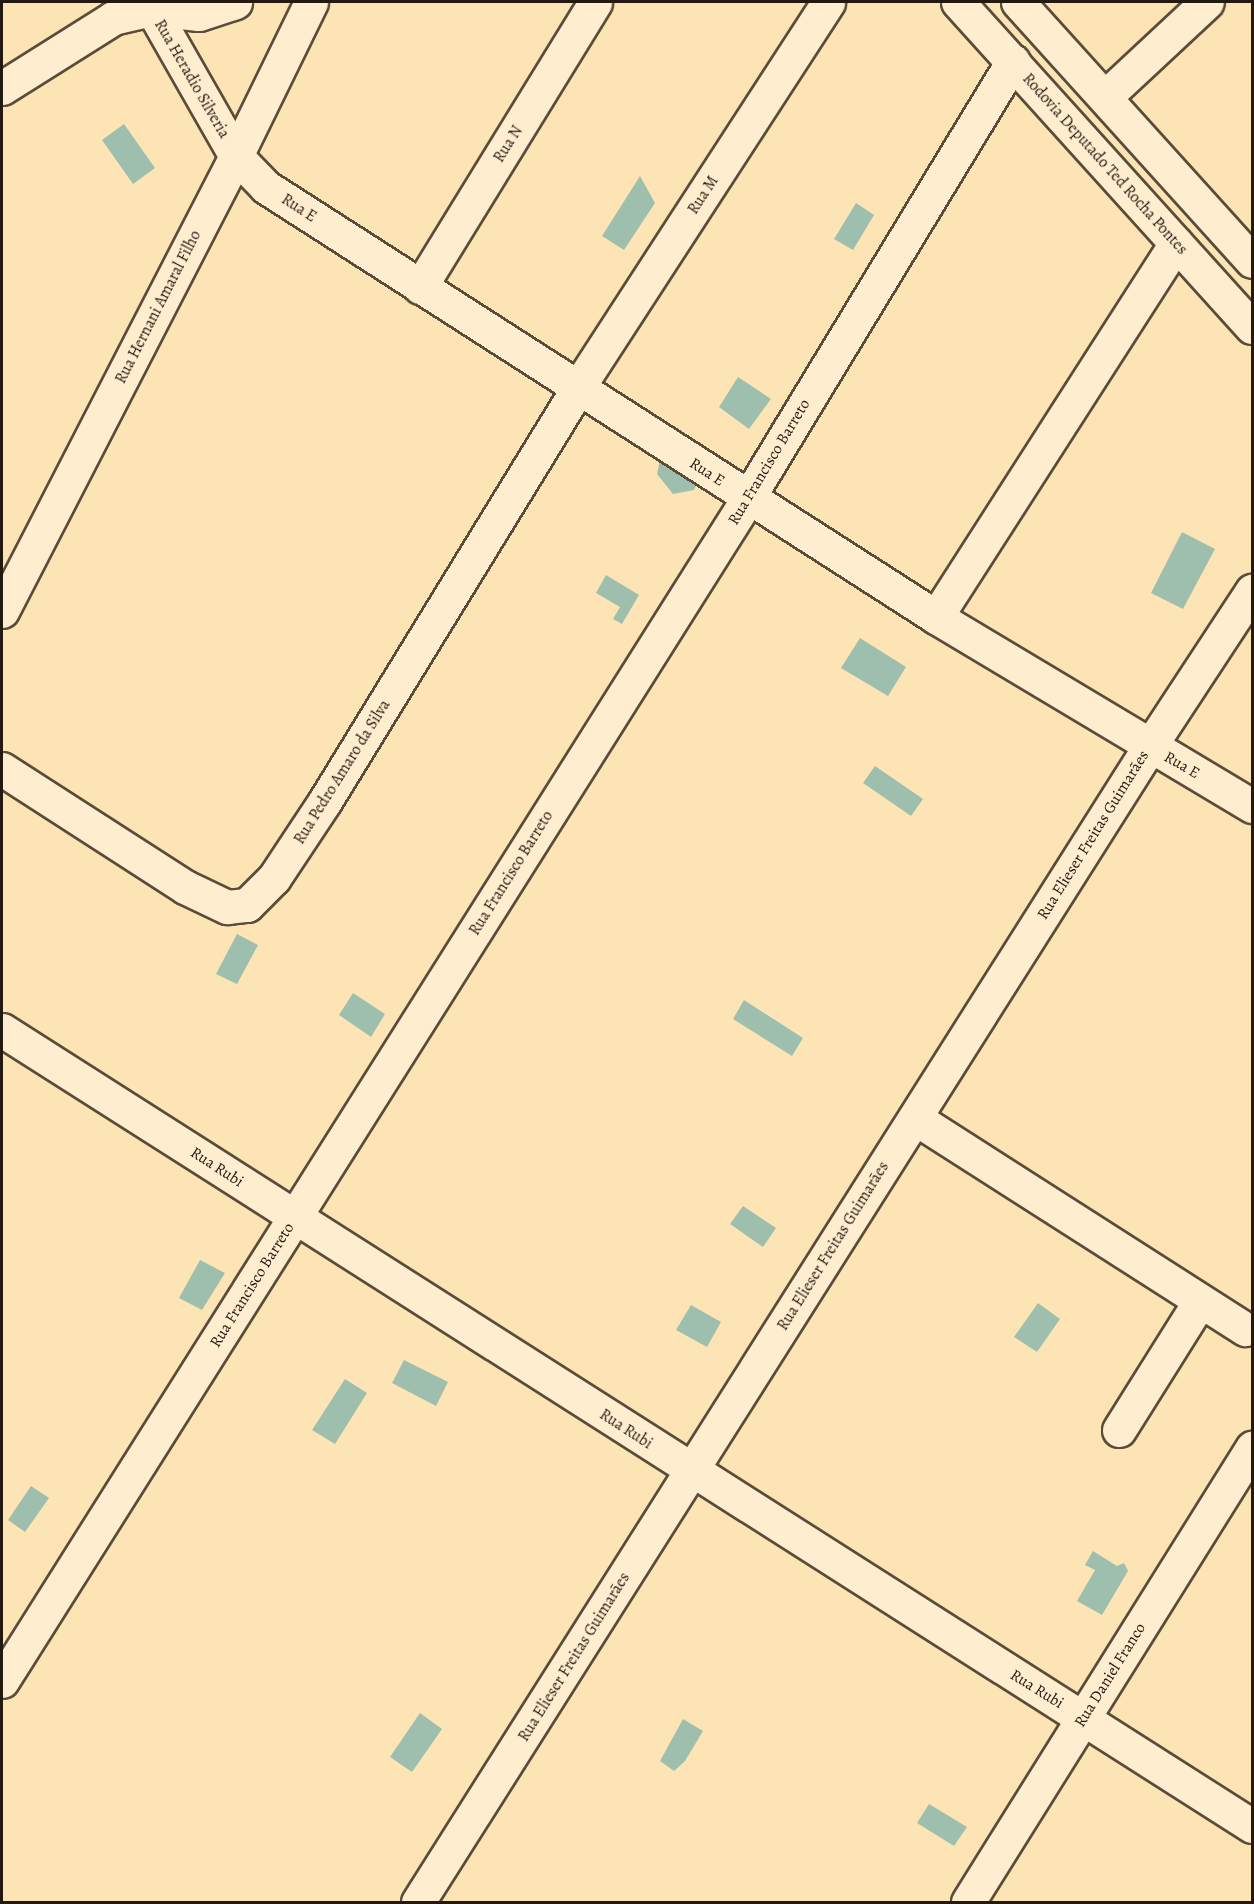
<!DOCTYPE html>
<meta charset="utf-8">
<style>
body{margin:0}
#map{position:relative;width:1254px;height:1904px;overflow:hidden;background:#fde4b5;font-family:Alegreya,serif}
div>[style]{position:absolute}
.water>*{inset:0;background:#9fbfae}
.roads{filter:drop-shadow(2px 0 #5a4c39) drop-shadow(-2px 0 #5a4c39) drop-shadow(0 2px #5a4c39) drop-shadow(0 -2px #5a4c39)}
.street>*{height:33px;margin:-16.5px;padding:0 16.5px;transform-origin:16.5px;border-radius:16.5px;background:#feedcf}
.secondary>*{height:33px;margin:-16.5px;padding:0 16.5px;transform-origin:16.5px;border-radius:16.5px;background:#feedcf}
span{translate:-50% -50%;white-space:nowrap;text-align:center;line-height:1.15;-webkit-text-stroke:4.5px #feedcf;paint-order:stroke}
.street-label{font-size:16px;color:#241910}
.frame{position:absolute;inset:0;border:3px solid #241910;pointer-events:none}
</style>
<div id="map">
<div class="water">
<i style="clip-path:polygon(124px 124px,155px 168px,133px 184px,102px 140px)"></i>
<i style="clip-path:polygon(640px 176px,655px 203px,624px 250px,602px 236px)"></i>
<i style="clip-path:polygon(856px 203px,874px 215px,853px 250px,834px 239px)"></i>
<i style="clip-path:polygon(738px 377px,771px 399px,749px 429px,719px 407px)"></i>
<i style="clip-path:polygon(661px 455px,701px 475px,694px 490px,673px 494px,657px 474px)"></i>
<i style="clip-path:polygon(1182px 532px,1215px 549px,1183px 609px,1151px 593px)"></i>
<i style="clip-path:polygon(606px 575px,639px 595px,622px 624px,613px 619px,620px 607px,596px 593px)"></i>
<i style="clip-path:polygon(860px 638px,906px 667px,888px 696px,841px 668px)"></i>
<i style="clip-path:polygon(875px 766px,923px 799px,911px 816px,863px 783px)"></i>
<i style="clip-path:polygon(237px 934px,258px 945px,237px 984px,216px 974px)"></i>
<i style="clip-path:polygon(353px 993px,385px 1014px,371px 1037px,339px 1015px)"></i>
<i style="clip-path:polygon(744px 1000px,803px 1038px,792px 1056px,733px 1019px)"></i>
<i style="clip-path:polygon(743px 1206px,776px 1228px,763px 1247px,730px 1224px)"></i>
<i style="clip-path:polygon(200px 1260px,225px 1273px,202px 1310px,179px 1298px)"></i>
<i style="clip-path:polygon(1038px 1303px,1060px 1319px,1037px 1352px,1014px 1337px)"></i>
<i style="clip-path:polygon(691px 1305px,721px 1322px,707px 1347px,676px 1330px)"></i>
<i style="clip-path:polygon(404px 1360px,448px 1382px,436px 1406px,392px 1383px)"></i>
<i style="clip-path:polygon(345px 1379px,367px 1393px,335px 1444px,312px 1430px)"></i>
<i style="clip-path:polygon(31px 1486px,49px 1498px,25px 1532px,8px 1520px)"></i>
<i style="clip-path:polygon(1093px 1551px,1117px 1566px,1124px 1563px,1128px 1571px,1102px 1615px,1077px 1601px,1095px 1570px,1085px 1565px)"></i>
<i style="clip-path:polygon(420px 1713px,442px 1729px,412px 1772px,390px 1757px)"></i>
<i style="clip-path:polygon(683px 1719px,703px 1731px,685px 1761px,674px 1771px,660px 1761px)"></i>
<i style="clip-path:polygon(929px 1804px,967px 1827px,954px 1846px,917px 1823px)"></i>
</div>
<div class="roads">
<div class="street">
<i style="left:148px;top:2px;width:177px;rotate:60.3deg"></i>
<i style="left:236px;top:156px;width:43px;rotate:45.9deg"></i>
<i style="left:266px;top:187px;width:796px;rotate:32.69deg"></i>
<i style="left:936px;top:617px;width:368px;rotate:30.9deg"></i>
<i style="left:2px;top:88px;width:131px;rotate:-32.2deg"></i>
<i style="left:113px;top:18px;width:40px;rotate:-13deg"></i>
<i style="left:152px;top:9px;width:47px;rotate:6.1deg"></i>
<i style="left:199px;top:14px;width:38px;rotate:-18deg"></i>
<i style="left:1105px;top:97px;width:139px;rotate:-43deg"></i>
<i style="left:420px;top:287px;width:334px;rotate:-58.4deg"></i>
<i style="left:2px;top:611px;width:512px;rotate:-62.78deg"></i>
<i style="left:236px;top:156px;width:171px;rotate:-64deg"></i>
<i style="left:936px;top:617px;width:444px;rotate:-57.3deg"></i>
<i style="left:2px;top:769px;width:218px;rotate:32.8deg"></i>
<i style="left:185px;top:887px;width:47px;rotate:25.5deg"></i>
<i style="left:227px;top:907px;width:20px;rotate:-6deg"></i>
<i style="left:247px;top:905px;width:38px;rotate:-45deg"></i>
<i style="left:274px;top:878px;width:92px;rotate:-56.5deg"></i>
<i style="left:325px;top:801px;width:483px;rotate:-58.5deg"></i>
<i style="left:577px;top:389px;width:461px;rotate:-57deg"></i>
<i style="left:2px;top:1030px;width:1482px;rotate:32.49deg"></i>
<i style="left:915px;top:1118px;width:392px;rotate:32.6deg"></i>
<i style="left:1119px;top:1430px;width:152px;rotate:-57.9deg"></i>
<i style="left:2px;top:1681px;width:1399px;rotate:-57.76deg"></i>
<i style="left:748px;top:498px;width:511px;rotate:-58.77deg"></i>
<i style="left:968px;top:1902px;width:536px;rotate:-57.97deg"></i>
</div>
<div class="secondary">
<i style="left:958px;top:2px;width:438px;rotate:47.9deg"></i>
<i style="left:1018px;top:2px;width:349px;rotate:47.9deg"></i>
<i style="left:418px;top:1902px;width:1368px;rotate:-57.66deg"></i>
<i style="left:1150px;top:746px;width:186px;rotate:-56.7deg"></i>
</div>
</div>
<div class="street-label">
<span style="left:192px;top:79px;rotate:60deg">Rua Heradio Silveria</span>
<span style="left:508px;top:144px;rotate:-58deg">Rua N</span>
<span style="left:1105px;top:164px;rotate:48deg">Rodovia Deputado Ted Rocha Pontes</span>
<span style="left:703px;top:195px;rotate:-57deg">Rua M</span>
<span style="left:299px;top:208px;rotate:33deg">Rua E</span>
<span style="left:158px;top:307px;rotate:-63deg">Rua Hernani Amaral Filho</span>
<span style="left:769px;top:462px;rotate:-59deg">Rua Francisco Barreto</span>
<span style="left:707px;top:472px;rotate:33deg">Rua E</span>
<span style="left:1182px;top:765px;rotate:30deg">Rua E</span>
<span style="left:342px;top:772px;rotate:-58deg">Rua Pedro Amaro da Silva</span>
<span style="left:1093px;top:835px;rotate:-58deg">Rua Elieser Freitas Guimarães</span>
<span style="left:511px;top:873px;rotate:-58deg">Rua Francisco Barreto</span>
<span style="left:217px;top:1167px;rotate:33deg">Rua Rubi</span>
<span style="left:833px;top:1246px;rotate:-58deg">Rua Elieser Freitas Guimarães</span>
<span style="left:252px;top:1285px;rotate:-58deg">Rua Francisco Barreto</span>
<span style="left:626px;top:1429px;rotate:33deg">Rua Rubi</span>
<span style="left:574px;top:1657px;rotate:-58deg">Rua Elieser Freitas Guimarães</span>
<span style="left:1110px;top:1675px;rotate:-58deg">Rua Daniel Franco</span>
<span style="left:1037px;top:1689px;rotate:32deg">Rua Rubi</span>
</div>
<div class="frame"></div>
</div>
